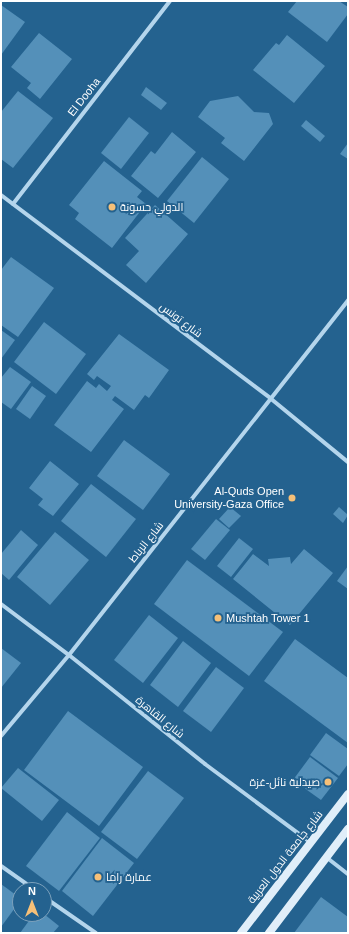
<!DOCTYPE html>
<meta charset="utf-8">
<style>
body{margin:0}
#map{position:relative;width:349px;height:934px;overflow:hidden;background:#24628f;font-family:Helvetica,Cairo,sans-serif}
div>[style]{position:absolute}
.building>*{inset:0;background:#5490b9}
.street>*{height:4px;margin:-2px;padding:0 2px;transform-origin:2px;border-radius:2px;background:#b4d5ec}
.secondary>*{height:8px;margin:-4px;padding:0 4px;transform-origin:4px;border-radius:4px;background:#e0eef9}
.dots>*{width:11px;height:11px;translate:-50% -50%;box-sizing:border-box;border:2px solid #24628f;border-radius:50%}
span{translate:-50% -50%;white-space:nowrap;text-align:center;line-height:1.15;-webkit-text-stroke:3.5px #24628f;paint-order:stroke}
.street-label{font-size:11px;color:#fff}
.poi-label{font-size:11px;color:#fff}
.left{translate:0 -50%;text-align:left}
.right{translate:-100% -50%;text-align:right}
.frame{position:absolute;inset:0;border:2px solid #fff;pointer-events:none}
.north{position:absolute;left:12px;top:882px;width:40px;height:40px;box-sizing:border-box;background:#24628f;border:1px solid #7ca1bc;border-radius:50%;rotate:0deg;font-size:11px;font-weight:700;line-height:16px;text-align:center;color:#fff}
.north::after{content:'';display:block;margin:auto;width:14px;height:18px;background:#f6c078;clip-path:polygon(50% 0,100% 100%,50% 72%,0 100%)}
</style>
<div id="map">
<div class="building">
<i style="clip-path:polygon(297px 1px,339px 1px,348px 7px,348px 14px,327px 42px,288px 12px)"></i>
<i style="clip-path:polygon(1px 5px,25px 22px,1px 55px)"></i>
<i style="clip-path:polygon(39px 33px,72px 59px,40px 99px,27px 88px,31px 83px,11px 67px)"></i>
<i style="clip-path:polygon(287px 35px,325px 66px,294px 103px,253px 70px,276px 43px,279px 45px)"></i>
<i style="clip-path:polygon(146px 87px,167px 103px,161px 110px,141px 95px)"></i>
<i style="clip-path:polygon(18px 91px,53px 118px,13px 168px,1px 159px,1px 112px)"></i>
<i style="clip-path:polygon(238px 96px,254px 112px,269px 113px,273px 124px,244px 161px,221px 143px,225px 138px,198px 117px,210px 101px)"></i>
<i style="clip-path:polygon(129px 117px,149px 133px,121px 169px,101px 153px)"></i>
<i style="clip-path:polygon(306px 120px,325px 136px,320px 142px,301px 126px)"></i>
<i style="clip-path:polygon(172px 132px,196px 152px,158px 198px,131px 176px,151px 151px,155px 154px)"></i>
<i style="clip-path:polygon(348px 143px,348px 159px,340px 154px)"></i>
<i style="clip-path:polygon(202px 157px,229px 179px,194px 223px,167px 201px)"></i>
<i style="clip-path:polygon(104px 161px,142px 191px,137px 197px,146px 204px,112px 248px,75px 219px,79px 213px,69px 205px)"></i>
<i style="clip-path:polygon(155px 205px,188px 234px,146px 283px,126px 265px,139px 251px,125px 238px)"></i>
<i style="clip-path:polygon(11px 257px,54px 288px,18px 337px,1px 325px,1px 270px)"></i>
<i style="clip-path:polygon(44px 322px,86px 354px,56px 394px,14px 362px)"></i>
<i style="clip-path:polygon(1px 330px,15px 340px,1px 359px)"></i>
<i style="clip-path:polygon(119px 334px,169px 370px,149px 398px,145px 395px,134px 410px,115px 396px,112px 400px,124px 409px,91px 452px,54px 425px,87px 381px,96px 388px,99px 384px,107px 391px,111px 386px,97px 376px,94px 380px,87px 374px)"></i>
<i style="clip-path:polygon(10px 367px,31px 382px,11px 409px,1px 402px,1px 378px)"></i>
<i style="clip-path:polygon(32px 386px,46px 396px,30px 419px,16px 409px)"></i>
<i style="clip-path:polygon(124px 440px,170px 474px,143px 510px,97px 476px)"></i>
<i style="clip-path:polygon(50px 461px,79px 484px,53px 516px,38px 505px,43px 499px,29px 488px)"></i>
<i style="clip-path:polygon(91px 484px,136px 519px,106px 557px,61px 521px)"></i>
<i style="clip-path:polygon(230px 507px,241px 516px,229px 528px,219px 519px)"></i>
<i style="clip-path:polygon(339px 507px,348px 515px,343px 523px,333px 514px)"></i>
<i style="clip-path:polygon(216px 519px,230px 530px,205px 560px,191px 549px)"></i>
<i style="clip-path:polygon(21px 530px,38px 545px,9px 580px,1px 573px,1px 554px)"></i>
<i style="clip-path:polygon(55px 532px,89px 560px,50px 605px,17px 577px)"></i>
<i style="clip-path:polygon(239px 538px,253px 549px,231px 577px,217px 566px)"></i>
<i style="clip-path:polygon(304px 549px,333px 573px,290px 625px,233px 579px,253px 554px,269px 566px,268px 559px,290px 557px,291px 564px)"></i>
<i style="clip-path:polygon(187px 560px,283px 632px,249px 676px,154px 604px)"></i>
<i style="clip-path:polygon(348px 566px,348px 589px,337px 581px)"></i>
<i style="clip-path:polygon(149px 615px,178px 638px,143px 683px,114px 660px)"></i>
<i style="clip-path:polygon(295px 639px,348px 678px,348px 743px,264px 681px)"></i>
<i style="clip-path:polygon(183px 641px,211px 663px,178px 707px,150px 685px)"></i>
<i style="clip-path:polygon(1px 648px,21px 663px,1px 688px)"></i>
<i style="clip-path:polygon(216px 667px,244px 688px,211px 732px,183px 711px)"></i>
<i style="clip-path:polygon(68px 711px,143px 767px,99px 826px,24px 770px)"></i>
<i style="clip-path:polygon(326px 733px,348px 749px,348px 764px,339px 776px,310px 755px)"></i>
<i style="clip-path:polygon(310px 757px,338px 778px,321px 800px,293px 780px)"></i>
<i style="clip-path:polygon(18px 768px,59px 800px,42px 821px,1px 788px)"></i>
<i style="clip-path:polygon(148px 771px,184px 798px,137px 859px,101px 832px)"></i>
<i style="clip-path:polygon(67px 812px,100px 838px,59px 891px,26px 866px)"></i>
<i style="clip-path:polygon(102px 838px,134px 863px,93px 916px,62px 891px)"></i>
<i style="clip-path:polygon(1px 884px,20px 898px,20px 901px,1px 927px)"></i>
<i style="clip-path:polygon(321px 897px,348px 917px,348px 933px,294px 933px)"></i>
<i style="clip-path:polygon(34px 914px,44px 914px,59px 926px,53px 933px,20px 933px)"></i>
</div>
<div class="street">
<i style="left:1px;top:195px;width:337px;rotate:37deg"></i>
<i style="left:270px;top:398px;width:101px;rotate:39.4deg"></i>
<i style="left:13px;top:204px;width:257px;rotate:-52.3deg"></i>
<i style="left:1px;top:604px;width:85px;rotate:36.9deg"></i>
<i style="left:69px;top:655px;width:174px;rotate:38.7deg"></i>
<i style="left:205px;top:764px;width:131px;rotate:36.6deg"></i>
<i style="left:1px;top:736px;width:106px;rotate:-50deg"></i>
<i style="left:69px;top:655px;width:452px;rotate:-51.8deg"></i>
<i style="left:326px;top:857px;width:28px;rotate:38deg"></i>
<i style="left:1px;top:866px;width:42px;rotate:35.2deg"></i>
<i style="left:44px;top:897px;width:63px;rotate:34.7deg"></i>
</div>
<div class="secondary">
<i style="left:241px;top:933px;width:175px;rotate:-52.4deg"></i>
<i style="left:269px;top:933px;width:131px;rotate:-52.8deg"></i>
</div>
<div class="dots">
<i style="left:112px;top:207px;background:#f6c078"></i>
<i style="left:292px;top:498px;background:#f6c078"></i>
<i style="left:218px;top:618px;background:#f6c078"></i>
<i style="left:328px;top:782px;background:#f6c078"></i>
<i style="left:98px;top:877px;background:#f6c078"></i>
</div>
<div class="street-label">
<span style="left:84px;top:97px;rotate:-52deg">El Dooha</span>
<span style="left:181px;top:320px;rotate:37deg">شارع تونس</span>
<span style="left:146px;top:542px;rotate:-52deg">شارع الرباط</span>
<span style="left:160px;top:717px;rotate:39deg">شارع القاهرة</span>
<span style="left:285px;top:857px;rotate:-52deg">شارع جامعة الدول العربية</span>
</div>
<div class="poi-label">
<span class="left" style="left:120px;top:207px">الدولي حسونة</span>
<span class="right" style="left:284px;top:498px">Al-Quds Open<br>University-Gaza Office</span>
<span class="left" style="left:226px;top:618px">Mushtah Tower 1</span>
<span class="right" style="left:320px;top:782px">صيدلية نائل-غزة</span>
<span class="left" style="left:106px;top:877px">عمارة راما</span>
</div>
<div class="frame"></div>
<div class="north">N</div>
</div>
